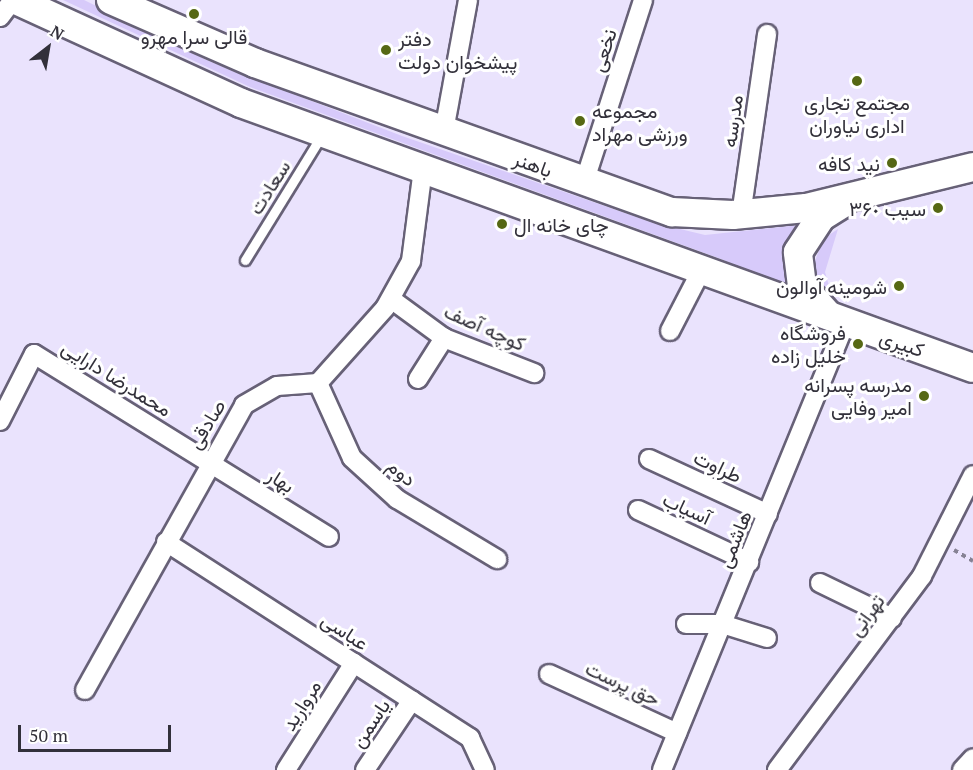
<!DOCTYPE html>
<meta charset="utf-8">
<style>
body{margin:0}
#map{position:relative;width:973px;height:770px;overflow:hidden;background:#eae3fd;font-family:"PT Serif",Vazirmatn,serif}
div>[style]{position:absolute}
.green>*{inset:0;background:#d7cafa}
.path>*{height:4px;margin-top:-2px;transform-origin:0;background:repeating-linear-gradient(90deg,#868294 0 4.5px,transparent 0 9px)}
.roads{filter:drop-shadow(2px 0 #676177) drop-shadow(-2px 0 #676177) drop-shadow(0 2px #676177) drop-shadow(0 -2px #676177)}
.lane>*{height:9px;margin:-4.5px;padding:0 4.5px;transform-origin:4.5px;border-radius:4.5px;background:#fff}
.street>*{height:18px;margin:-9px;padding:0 9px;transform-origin:9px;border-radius:9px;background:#fff}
.primary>*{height:28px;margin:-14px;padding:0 14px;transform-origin:14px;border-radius:14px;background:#fff}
.dots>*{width:16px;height:16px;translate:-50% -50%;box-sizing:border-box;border:3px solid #fff;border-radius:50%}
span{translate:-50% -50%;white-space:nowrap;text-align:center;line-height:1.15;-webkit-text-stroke:6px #fff;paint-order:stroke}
.poi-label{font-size:20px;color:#32303a}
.left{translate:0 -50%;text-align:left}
.right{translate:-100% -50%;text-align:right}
.street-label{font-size:20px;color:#32303a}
.north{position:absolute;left:18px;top:18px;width:60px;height:60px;-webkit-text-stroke:4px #fff;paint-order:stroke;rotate:31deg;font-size:16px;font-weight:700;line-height:24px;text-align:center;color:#32303a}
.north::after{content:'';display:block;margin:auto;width:21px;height:27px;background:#32303a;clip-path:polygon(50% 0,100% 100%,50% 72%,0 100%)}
.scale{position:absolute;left:18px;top:725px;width:153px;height:27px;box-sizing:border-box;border:3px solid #32303a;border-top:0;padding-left:8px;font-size:18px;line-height:21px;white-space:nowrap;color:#32303a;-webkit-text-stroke:4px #fff;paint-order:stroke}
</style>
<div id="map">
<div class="green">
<i style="clip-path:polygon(63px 0,84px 0,211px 62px,402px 136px,651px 222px,705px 235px,800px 225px,795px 292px,721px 259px,250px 87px)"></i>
<i style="clip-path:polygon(838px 229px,825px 272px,832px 296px,819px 288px,812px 269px,823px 239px)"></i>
</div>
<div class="path">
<i style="left:954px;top:550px;width:22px;rotate:30deg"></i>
</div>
<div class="roads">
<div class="lane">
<i style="left:245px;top:260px;width:147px;rotate:-58.4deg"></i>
</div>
<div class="street">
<i style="left:0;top:17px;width:21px;rotate:-53deg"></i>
<i style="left:444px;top:131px;width:133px;rotate:-79.6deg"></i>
<i style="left:584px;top:183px;width:192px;rotate:-72.1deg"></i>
<i style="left:741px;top:215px;width:183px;rotate:-81.8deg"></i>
<i style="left:391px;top:299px;width:66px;rotate:36.3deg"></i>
<i style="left:444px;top:338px;width:97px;rotate:21.3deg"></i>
<i style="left:670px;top:331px;width:68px;rotate:-62.7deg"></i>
<i style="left:418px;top:379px;width:49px;rotate:-57.6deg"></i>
<i style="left:318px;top:383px;width:82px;rotate:65.6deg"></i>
<i style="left:352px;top:458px;width:61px;rotate:42.3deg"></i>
<i style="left:397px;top:499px;width:117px;rotate:31deg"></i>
<i style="left:0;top:421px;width:75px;rotate:-63.1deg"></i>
<i style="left:34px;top:354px;width:347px;rotate:31.8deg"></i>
<i style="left:649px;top:459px;width:131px;rotate:24.8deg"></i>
<i style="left:638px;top:510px;width:123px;rotate:25.1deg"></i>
<i style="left:166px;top:542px;width:362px;rotate:32.8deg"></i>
<i style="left:470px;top:738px;width:35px;rotate:65deg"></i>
<i style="left:820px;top:583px;width:80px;rotate:25.9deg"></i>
<i style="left:686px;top:624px;width:36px"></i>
<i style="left:722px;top:624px;width:47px;rotate:17.3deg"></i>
<i style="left:549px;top:674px;width:141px;rotate:24.7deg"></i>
<i style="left:85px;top:690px;width:326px;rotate:-60.8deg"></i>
<i style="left:244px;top:405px;width:38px;rotate:-30deg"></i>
<i style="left:277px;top:386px;width:41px;rotate:-4.2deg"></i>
<i style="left:318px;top:383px;width:101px;rotate:-48.2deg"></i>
<i style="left:385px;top:308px;width:54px;rotate:-61deg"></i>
<i style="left:411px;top:261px;width:93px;rotate:-82.6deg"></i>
<i style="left:286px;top:770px;width:127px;rotate:-57.6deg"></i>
<i style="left:365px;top:770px;width:84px;rotate:-56.1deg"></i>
<i style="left:662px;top:770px;width:482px;rotate:-67.7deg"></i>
<i style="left:777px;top:770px;width:242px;rotate:-53.2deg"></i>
<i style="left:922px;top:576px;width:113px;rotate:-63.2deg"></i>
<i style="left:962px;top:770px;width:16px;rotate:-47deg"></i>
</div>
<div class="primary">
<i style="left:16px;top:0;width:247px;rotate:24.6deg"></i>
<i style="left:241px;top:103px;width:778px;rotate:19.9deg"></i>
<i style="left:111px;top:0;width:157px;rotate:23.6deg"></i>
<i style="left:255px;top:63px;width:443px;rotate:19.7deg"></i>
<i style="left:672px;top:212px;width:61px;rotate:2.8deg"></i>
<i style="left:733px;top:215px;width:73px;rotate:-5.5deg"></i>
<i style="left:806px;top:208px;width:172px;rotate:-13.8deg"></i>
<i style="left:828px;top:315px;width:39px;rotate:-132deg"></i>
<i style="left:802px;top:286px;width:34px;rotate:-97deg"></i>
<i style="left:798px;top:252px;width:42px;rotate:-56.7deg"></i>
<i style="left:821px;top:217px;width:25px;rotate:-32deg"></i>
</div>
</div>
<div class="dots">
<i style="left:194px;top:14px;background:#566814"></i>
<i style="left:386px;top:50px;background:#566814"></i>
<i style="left:857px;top:81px;background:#566814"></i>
<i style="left:580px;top:121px;background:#566814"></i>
<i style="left:892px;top:163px;background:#566814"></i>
<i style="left:938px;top:208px;background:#566814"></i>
<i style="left:502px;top:224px;background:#566814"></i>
<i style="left:899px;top:286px;background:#566814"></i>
<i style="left:858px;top:344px;background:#566814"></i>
<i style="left:924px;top:396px;background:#566814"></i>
</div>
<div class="poi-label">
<span style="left:194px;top:36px">قالی سرا مهرو</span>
<span class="left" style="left:398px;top:50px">دفتر<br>پیشخوان دولت</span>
<span style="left:857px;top:114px">مجتمع تجاری<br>اداری نیاوران</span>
<span class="left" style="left:592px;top:122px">مجموعه<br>ورزشی مهراد</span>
<span class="right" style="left:880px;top:163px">نيد كافه</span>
<span class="right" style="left:926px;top:208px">سیب ٣۶٠</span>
<span class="left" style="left:514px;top:224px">چای خانه ال</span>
<span class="right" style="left:887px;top:286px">شومینه آوالون</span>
<span class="right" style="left:846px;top:344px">فروشگاه<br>خلیل زاده</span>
<span class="right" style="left:912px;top:396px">مدرسه پسرانه<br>امیر وفایی</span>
</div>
<div class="street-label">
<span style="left:603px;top:50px;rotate:-72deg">نخعی</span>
<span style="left:732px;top:121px;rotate:-82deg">مدرسه</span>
<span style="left:533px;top:164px;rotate:20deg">باهنر</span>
<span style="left:269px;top:187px;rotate:-58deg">سعادت</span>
<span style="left:485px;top:327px;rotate:24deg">کوچه آصف</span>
<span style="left:902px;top:343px;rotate:19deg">کبیری</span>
<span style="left:117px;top:378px;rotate:32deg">محمدرضا دارایی</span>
<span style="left:206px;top:424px;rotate:-59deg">صادقی</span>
<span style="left:718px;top:466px;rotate:25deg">طراوت</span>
<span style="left:402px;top:472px;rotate:40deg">دوم</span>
<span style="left:281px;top:480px;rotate:32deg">بهار</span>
<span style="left:687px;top:508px;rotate:25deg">آسیاب</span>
<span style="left:734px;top:539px;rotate:-68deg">هاشمی</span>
<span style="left:866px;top:615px;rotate:-54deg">تهرانی</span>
<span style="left:345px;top:631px;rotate:33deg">عباسی</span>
<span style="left:623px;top:683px;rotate:25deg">حق پرست</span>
<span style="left:301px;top:705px;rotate:-58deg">مروارید</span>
<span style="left:370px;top:723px;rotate:-56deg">یاسمن</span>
</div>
<div class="north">N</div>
<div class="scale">50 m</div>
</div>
